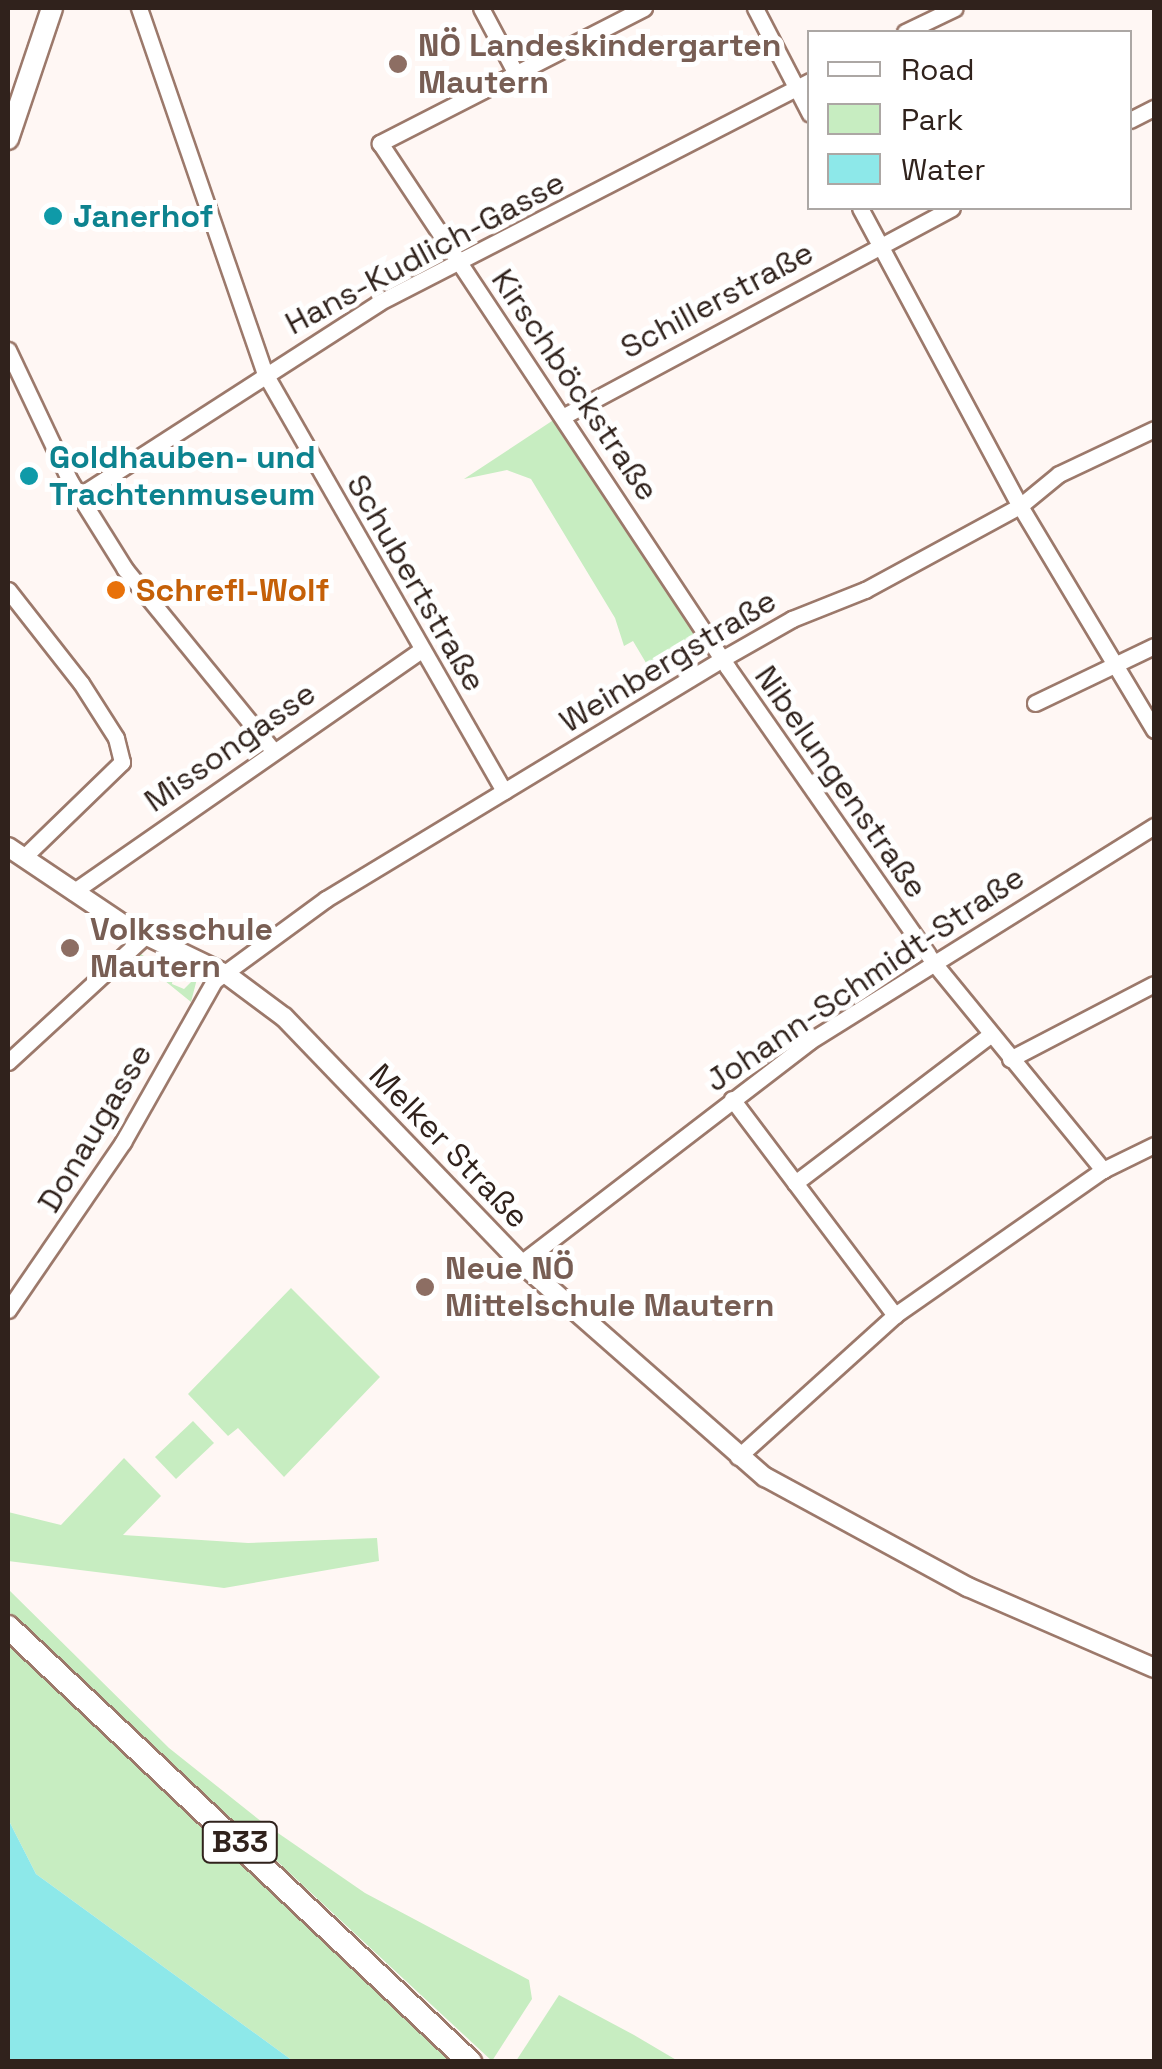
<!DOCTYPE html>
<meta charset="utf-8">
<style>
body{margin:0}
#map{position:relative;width:1162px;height:2069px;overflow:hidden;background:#fff7f4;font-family:"Space Grotesk",sans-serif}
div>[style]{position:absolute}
.green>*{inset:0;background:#c7edc1}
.water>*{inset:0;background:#8de8e9}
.roads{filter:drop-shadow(2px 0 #9c796b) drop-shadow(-2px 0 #9c796b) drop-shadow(0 2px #9c796b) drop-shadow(0 -2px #9c796b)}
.minor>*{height:15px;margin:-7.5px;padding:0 7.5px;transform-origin:7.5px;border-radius:7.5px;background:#fff}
.tertiary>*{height:18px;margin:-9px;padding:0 9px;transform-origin:9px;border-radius:9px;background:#fff}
.secondary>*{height:20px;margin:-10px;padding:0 10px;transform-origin:10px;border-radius:10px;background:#fff}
.primary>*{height:22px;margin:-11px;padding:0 11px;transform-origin:11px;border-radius:11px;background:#fff}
.dots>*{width:28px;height:28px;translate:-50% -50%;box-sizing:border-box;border:5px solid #fff;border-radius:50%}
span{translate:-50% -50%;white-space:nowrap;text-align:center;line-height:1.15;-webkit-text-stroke:10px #fff;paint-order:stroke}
.shield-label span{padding:2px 8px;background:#fff;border:2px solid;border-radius:8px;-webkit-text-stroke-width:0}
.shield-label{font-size:30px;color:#30221c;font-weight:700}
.education-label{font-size:32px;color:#785e54;font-weight:700}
.left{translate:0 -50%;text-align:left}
.culture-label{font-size:32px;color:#0d838f;font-weight:700}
.street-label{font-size:32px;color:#30221c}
.food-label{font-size:32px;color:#c56008;font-weight:700}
.frame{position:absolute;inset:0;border:10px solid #30221c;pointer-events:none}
.legend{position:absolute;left:807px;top:30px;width:325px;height:180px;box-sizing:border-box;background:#fff;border:2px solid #aca7a4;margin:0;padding:12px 18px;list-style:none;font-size:30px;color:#30221c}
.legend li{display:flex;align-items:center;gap:20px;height:50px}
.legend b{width:50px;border:2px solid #aca7a4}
</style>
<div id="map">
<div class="green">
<i style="clip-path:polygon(558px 417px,710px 648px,655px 678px,633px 641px,624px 646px,615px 618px,531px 479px,507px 470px,464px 479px)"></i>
<i style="clip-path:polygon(139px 953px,167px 970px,175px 964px,172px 984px,184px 989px,198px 975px,191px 1002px,133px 955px)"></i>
<i style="clip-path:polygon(291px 1288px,380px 1377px,284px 1477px,238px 1428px,228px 1436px,188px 1394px)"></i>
<i style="clip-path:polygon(193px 1421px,214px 1443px,176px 1479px,155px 1457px)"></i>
<i style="clip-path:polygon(124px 1458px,161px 1496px,123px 1535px,248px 1543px,377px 1538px,379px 1561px,224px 1588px,8px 1561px,8px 1512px,61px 1525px)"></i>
<i style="clip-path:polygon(8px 1589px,169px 1748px,262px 1822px,365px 1893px,529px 1980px,532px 1999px,492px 2061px,8px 1611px)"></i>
<i style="clip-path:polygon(8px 1643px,450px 2061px,293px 2061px,36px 1874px,8px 1819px)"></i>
<i style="clip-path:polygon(559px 1995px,634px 2035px,678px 2061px,516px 2061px)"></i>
</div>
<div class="water">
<i style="clip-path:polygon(8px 1819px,36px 1874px,293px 2061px,8px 2061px)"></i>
</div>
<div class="roads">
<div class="minor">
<i style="left:139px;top:8px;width:385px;rotate:71deg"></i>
<i style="left:264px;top:372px;width:483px;rotate:60.2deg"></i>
<i style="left:481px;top:8px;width:72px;rotate:62deg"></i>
<i style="left:644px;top:8px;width:297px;rotate:152.9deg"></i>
<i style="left:380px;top:143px;width:630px;rotate:56.46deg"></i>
<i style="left:728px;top:668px;width:358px;rotate:55.1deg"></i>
<i style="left:933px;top:962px;width:269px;rotate:50.7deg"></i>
<i style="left:755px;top:8px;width:119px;rotate:62.6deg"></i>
<i style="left:905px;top:32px;width:55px;rotate:-25.6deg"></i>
<i style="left:1130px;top:120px;width:27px;rotate:-27deg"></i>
<i style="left:860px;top:208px;width:338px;rotate:61.8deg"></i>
<i style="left:1020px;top:506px;width:261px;rotate:59.1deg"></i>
<i style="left:8px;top:350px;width:145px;rotate:64.7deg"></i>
<i style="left:70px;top:481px;width:104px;rotate:58deg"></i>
<i style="left:125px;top:569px;width:232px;rotate:50.8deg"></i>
<i style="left:564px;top:416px;width:440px;rotate:-28.2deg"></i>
<i style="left:79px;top:496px;width:356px;rotate:-32.8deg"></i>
<i style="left:378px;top:303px;width:486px;rotate:-27.2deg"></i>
<i style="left:8px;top:590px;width:118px;rotate:51.9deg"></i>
<i style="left:81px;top:683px;width:65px;rotate:57.5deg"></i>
<i style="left:116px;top:738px;width:25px;rotate:76deg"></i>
<i style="left:122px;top:762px;width:136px;rotate:135.9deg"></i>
<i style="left:1035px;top:703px;width:132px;rotate:-25.6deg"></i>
<i style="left:73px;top:892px;width:424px;rotate:-34.8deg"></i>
<i style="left:1010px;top:1059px;width:162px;rotate:-27.5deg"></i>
<i style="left:8px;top:1062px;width:185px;rotate:-42.6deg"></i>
<i style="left:732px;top:1099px;width:271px;rotate:53deg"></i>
<i style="left:795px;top:1183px;width:246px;rotate:-37.2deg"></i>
<i style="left:521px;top:1263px;width:364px;rotate:-37.5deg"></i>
<i style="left:810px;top:1041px;width:406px;rotate:-32deg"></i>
<i style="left:8px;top:1310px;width:204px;rotate:-55.6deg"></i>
<i style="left:123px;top:1142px;width:185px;rotate:-60.5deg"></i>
<i style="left:214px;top:981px;width:139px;rotate:-36.2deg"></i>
<i style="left:326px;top:899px;width:463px;rotate:-31.2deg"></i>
<i style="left:722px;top:659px;width:81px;rotate:-29.7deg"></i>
<i style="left:792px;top:619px;width:79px;rotate:-21.7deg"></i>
<i style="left:865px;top:590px;width:176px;rotate:-28.5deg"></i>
<i style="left:1020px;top:506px;width:50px;rotate:-39.4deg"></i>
<i style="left:1059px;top:474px;width:105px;rotate:-25.3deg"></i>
<i style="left:738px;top:1457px;width:212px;rotate:-42.1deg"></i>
<i style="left:895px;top:1315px;width:254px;rotate:-34.9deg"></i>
<i style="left:1103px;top:1170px;width:57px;rotate:-26.1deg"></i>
</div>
<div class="tertiary">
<i style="left:8px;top:847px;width:140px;rotate:33.9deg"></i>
<i style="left:124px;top:925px;width:113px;rotate:25.7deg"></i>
<i style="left:226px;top:974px;width:72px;rotate:36.6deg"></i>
<i style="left:284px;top:1017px;width:342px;rotate:46.1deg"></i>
<i style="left:521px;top:1263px;width:325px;rotate:41.3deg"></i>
<i style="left:765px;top:1477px;width:231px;rotate:28.5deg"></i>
<i style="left:968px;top:1587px;width:203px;rotate:23.5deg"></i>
</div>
<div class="secondary">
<i style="left:8px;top:139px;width:138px;rotate:-71.4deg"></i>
</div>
<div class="primary">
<i style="left:8px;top:1627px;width:635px;rotate:43.28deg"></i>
</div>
</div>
<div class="dots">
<i style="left:398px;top:64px;background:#8d6e63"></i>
<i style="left:53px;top:216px;background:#0f9aa8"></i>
<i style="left:29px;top:476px;background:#0f9aa8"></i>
<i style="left:116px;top:590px;background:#e8710a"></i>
<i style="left:70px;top:948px;background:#8d6e63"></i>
<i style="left:425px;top:1287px;background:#8d6e63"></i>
</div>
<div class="shield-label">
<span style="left:240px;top:1842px">B33</span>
</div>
<div class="education-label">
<span class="left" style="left:418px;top:64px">NÖ Landeskindergarten<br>Mautern</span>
<span class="left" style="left:90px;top:948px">Volksschule<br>Mautern</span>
<span class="left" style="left:445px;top:1287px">Neue NÖ<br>Mittelschule Mautern</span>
</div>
<div class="culture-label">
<span class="left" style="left:73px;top:216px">Janerhof</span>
<span class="left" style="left:49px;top:476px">Goldhauben- und<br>Trachtenmuseum</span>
</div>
<div class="street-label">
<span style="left:425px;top:253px;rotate:-28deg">Hans-Kudlich-Gasse</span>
<span style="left:717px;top:300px;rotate:-28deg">Schillerstraße</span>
<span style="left:575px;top:385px;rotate:56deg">Kirschböckstraße</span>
<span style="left:416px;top:583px;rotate:60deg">Schubertstraße</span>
<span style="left:668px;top:661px;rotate:-31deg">Weinbergstraße</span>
<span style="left:230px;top:747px;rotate:-35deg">Missongasse</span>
<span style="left:841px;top:782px;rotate:55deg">Nibelungenstraße</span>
<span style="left:865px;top:979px;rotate:-34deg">Johann-Schmidt-Straße</span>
<span style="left:95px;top:1128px;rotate:-59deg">Donaugasse</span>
<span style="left:449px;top:1146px;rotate:46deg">Melker Straße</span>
</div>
<div class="food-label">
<span class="left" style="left:136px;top:590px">Schrefl-Wolf</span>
</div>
<div class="frame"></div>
<ul class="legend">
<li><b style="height:12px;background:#fff"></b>Road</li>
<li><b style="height:28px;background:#c7edc1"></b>Park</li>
<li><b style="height:28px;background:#8de8e9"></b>Water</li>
</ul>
</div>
